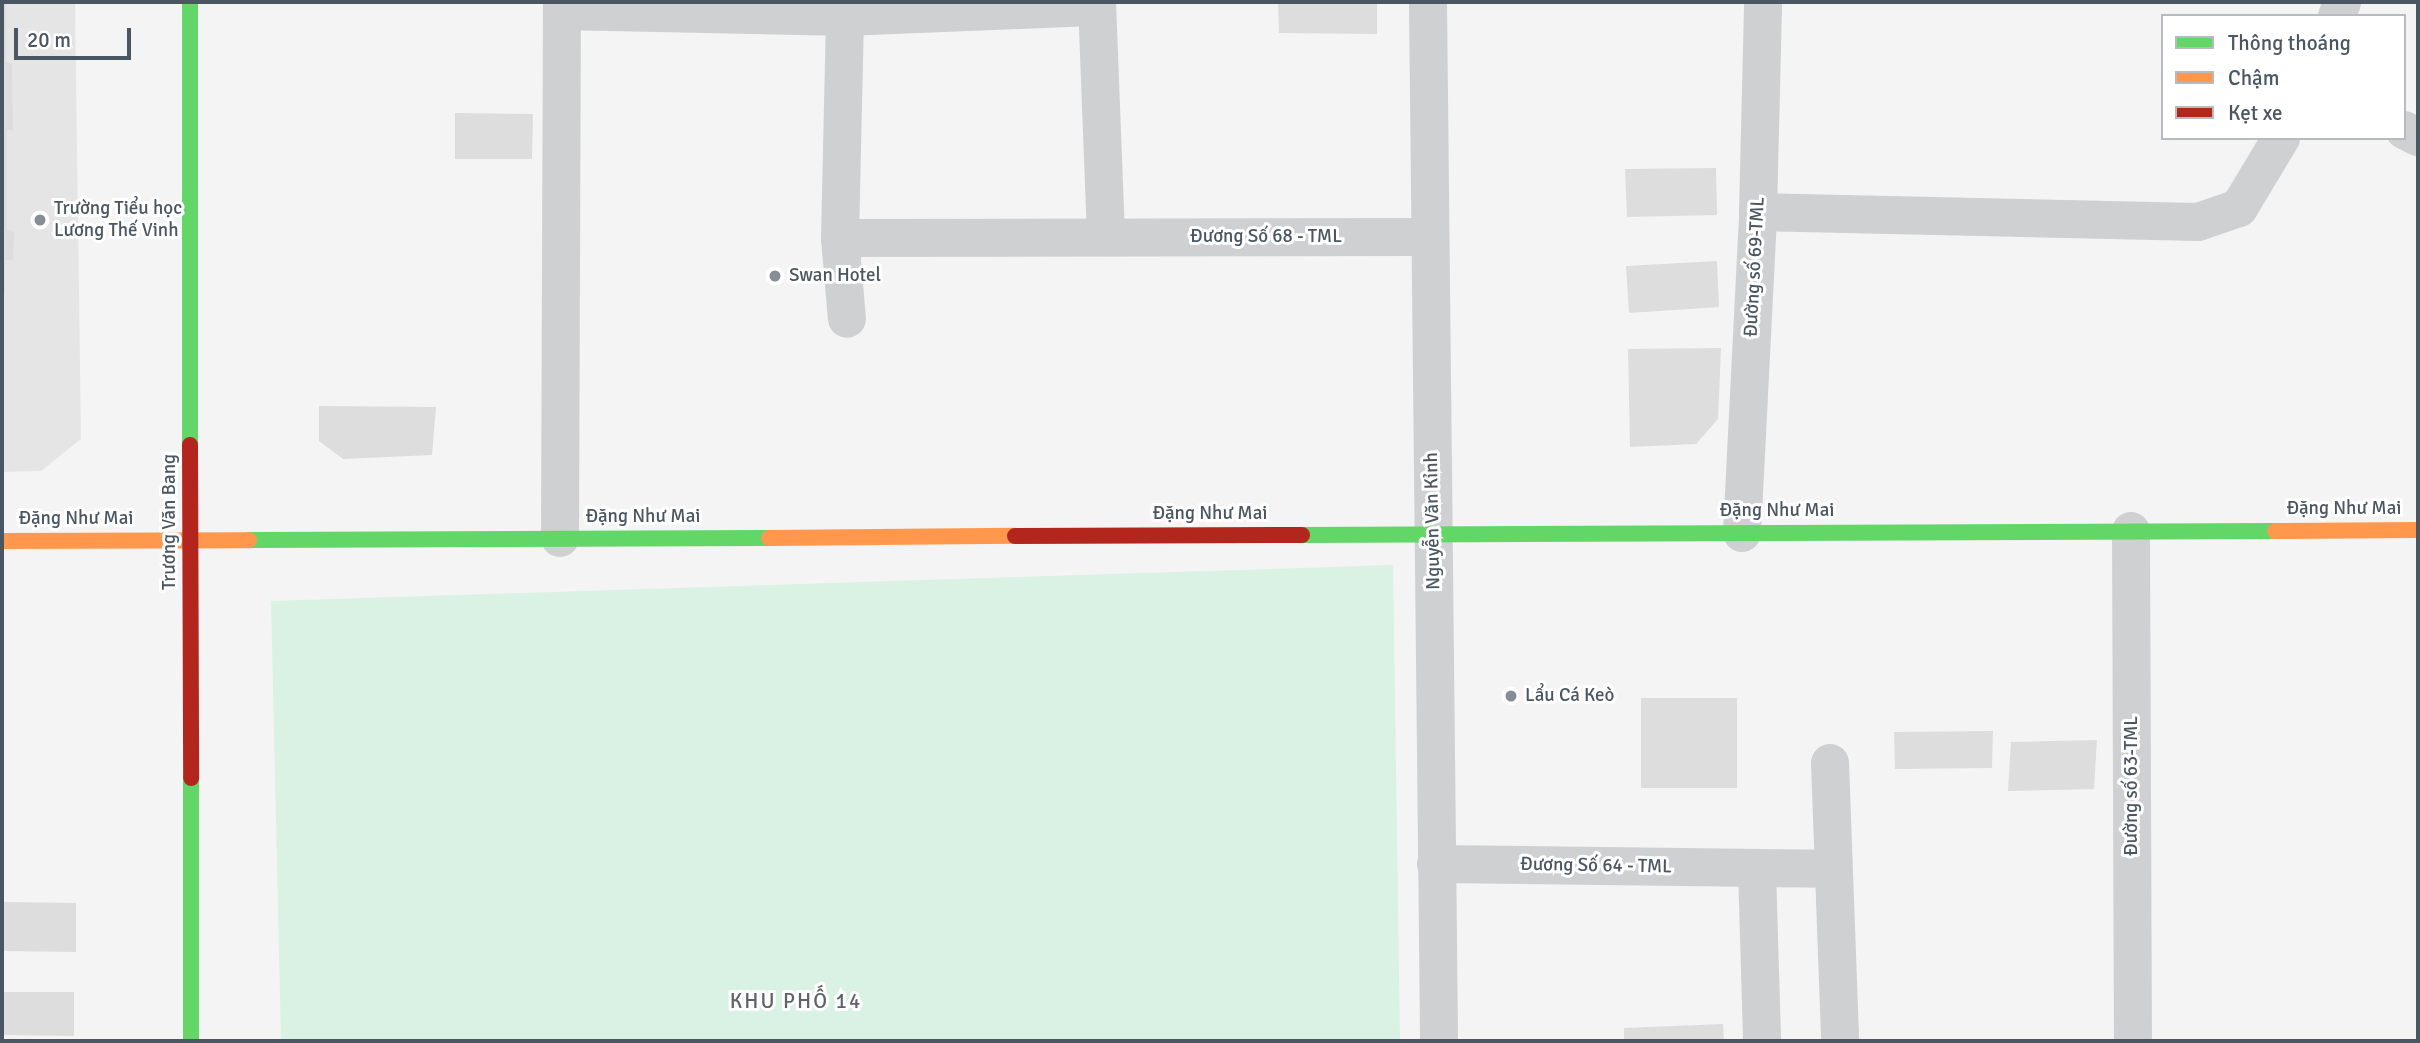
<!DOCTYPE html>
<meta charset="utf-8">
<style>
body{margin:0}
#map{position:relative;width:2420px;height:1043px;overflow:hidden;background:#f4f4f4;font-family:Signika,sans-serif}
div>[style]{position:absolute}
.education>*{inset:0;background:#e6e5e6}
.green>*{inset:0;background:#d9f2e3}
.building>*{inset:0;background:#ddddde}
.street>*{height:38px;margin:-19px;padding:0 19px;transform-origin:19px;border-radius:19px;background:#ced0d2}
.fast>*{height:16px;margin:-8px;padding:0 8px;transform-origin:8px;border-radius:8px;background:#63d668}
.slow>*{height:16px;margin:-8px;padding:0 8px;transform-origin:8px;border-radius:8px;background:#ff974d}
.jam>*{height:16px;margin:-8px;padding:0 8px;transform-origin:8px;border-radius:8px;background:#b3261e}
.dots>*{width:19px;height:19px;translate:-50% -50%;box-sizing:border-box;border:4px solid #fff;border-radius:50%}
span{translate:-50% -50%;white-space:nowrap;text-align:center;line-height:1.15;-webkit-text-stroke:6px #fff;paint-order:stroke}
.poi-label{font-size:19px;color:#4a5661}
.left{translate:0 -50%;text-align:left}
.street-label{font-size:19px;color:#4a5661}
.neighbourhood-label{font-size:21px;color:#5f6368;letter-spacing:2px}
.frame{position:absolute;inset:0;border:4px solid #4a5661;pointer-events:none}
.legend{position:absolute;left:2161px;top:14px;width:245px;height:126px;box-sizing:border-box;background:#fff;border:2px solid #b7bbc0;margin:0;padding:9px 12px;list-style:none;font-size:21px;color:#4a5661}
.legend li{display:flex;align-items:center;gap:14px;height:35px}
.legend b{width:35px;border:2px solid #b7bbc0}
.scale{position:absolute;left:14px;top:28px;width:117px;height:32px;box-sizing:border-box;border:4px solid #4a5661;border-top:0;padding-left:9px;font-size:21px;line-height:24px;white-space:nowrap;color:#4a5661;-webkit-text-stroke:5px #fff;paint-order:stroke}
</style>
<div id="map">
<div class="education">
<i style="clip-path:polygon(2px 2px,75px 2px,81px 439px,41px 471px,2px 472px)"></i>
</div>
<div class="green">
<i style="clip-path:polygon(1393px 565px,1400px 1041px,281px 1041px,271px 601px)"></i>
</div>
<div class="building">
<i style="clip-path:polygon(2px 2px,6px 2px,6px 63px,12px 63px,13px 130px,7px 130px,7px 230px,14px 231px,13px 260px,5px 260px,5px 293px,2px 293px)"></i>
<i style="clip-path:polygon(1278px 2px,1377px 2px,1377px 34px,1279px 33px)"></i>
<i style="clip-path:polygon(455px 113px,533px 114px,532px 159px,455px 159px)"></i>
<i style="clip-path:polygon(1716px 168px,1717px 215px,1627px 217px,1625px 169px)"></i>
<i style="clip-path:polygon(1717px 261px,1719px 307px,1629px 313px,1626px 266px)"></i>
<i style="clip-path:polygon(1721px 348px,1718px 419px,1696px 444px,1630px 447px,1628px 349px)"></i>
<i style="clip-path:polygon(319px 406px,436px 407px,432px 455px,343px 459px,319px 441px)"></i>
<i style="clip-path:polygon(1641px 698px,1737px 698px,1737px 788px,1641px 788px)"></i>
<i style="clip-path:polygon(1993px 731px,1992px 768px,1895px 769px,1894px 732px)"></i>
<i style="clip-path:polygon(2097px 740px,2094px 789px,2008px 791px,2011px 742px)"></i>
<i style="clip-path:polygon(2px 902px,76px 903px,76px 952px,2px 951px)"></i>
<i style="clip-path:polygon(2px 992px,74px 992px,74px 1036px,2px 1035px)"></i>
<i style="clip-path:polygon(1723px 1024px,1724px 1041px,1624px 1041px,1624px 1028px)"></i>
</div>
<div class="street">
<i style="left:1097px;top:2px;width:235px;rotate:87.8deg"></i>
<i style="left:1428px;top:2px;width:1039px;rotate:89.39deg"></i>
<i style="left:562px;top:11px;width:283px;rotate:1.2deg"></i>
<i style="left:845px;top:17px;width:252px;rotate:-2.3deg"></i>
<i style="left:2337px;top:16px;width:15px;rotate:-70deg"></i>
<i style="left:845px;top:17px;width:221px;rotate:91.3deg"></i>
<i style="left:840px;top:238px;width:81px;rotate:85.1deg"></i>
<i style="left:2404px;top:130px;width:16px;rotate:27deg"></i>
<i style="left:1758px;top:212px;width:440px;rotate:1.3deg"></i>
<i style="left:2198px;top:222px;width:43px;rotate:-18.9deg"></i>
<i style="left:2239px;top:208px;width:82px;rotate:-59deg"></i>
<i style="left:840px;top:238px;width:587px;rotate:-0.1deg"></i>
<i style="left:2131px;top:531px;width:510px;rotate:89.78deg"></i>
<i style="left:1742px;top:533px;width:321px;rotate:-87.1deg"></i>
<i style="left:1758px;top:212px;width:210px;rotate:-88.6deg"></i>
<i style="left:560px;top:538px;width:536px;rotate:-89.79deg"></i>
<i style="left:1830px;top:763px;width:278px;rotate:87.9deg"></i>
<i style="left:1436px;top:864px;width:395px;rotate:0.7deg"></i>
<i style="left:1757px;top:869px;width:172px;rotate:88.3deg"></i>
</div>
<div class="fast">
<i style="left:190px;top:2px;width:443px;rotate:90deg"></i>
<i style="left:1302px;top:535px;width:973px;rotate:-0.24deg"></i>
<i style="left:249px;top:540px;width:520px;rotate:-0.22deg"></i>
<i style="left:191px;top:778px;width:263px;rotate:90deg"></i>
</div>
<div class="slow">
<i style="left:2275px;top:531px;width:143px;rotate:-0.4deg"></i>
<i style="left:769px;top:538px;width:246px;rotate:-0.5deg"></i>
<i style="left:2px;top:541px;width:247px;rotate:-0.2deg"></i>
</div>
<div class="jam">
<i style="left:190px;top:445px;width:333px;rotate:89.8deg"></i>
<i style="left:1015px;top:536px;width:287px;rotate:-0.2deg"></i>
</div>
<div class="dots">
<i style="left:40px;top:220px;background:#868d94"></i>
<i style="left:775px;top:276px;background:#868d94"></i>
<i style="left:1511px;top:696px;background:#868d94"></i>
</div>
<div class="poi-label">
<span class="left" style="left:54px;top:220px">Trường Tiểu học<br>Lương Thế Vinh</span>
<span class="left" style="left:789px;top:276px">Swan Hotel</span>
<span class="left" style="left:1525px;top:696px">Lẩu Cá Keò</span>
</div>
<div class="street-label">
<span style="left:1266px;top:237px">Đương Số 68 - TML</span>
<span style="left:1755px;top:267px;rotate:-87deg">Đường số 69-TML</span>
<span style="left:2344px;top:509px">Đặng Như Mai</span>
<span style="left:1777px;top:511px">Đặng Như Mai</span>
<span style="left:1210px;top:514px">Đặng Như Mai</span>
<span style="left:643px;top:517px">Đặng Như Mai</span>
<span style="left:76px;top:519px">Đặng Như Mai</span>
<span style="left:1433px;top:521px;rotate:-91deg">Nguyễn Văn Kỉnh</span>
<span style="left:170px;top:522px;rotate:-90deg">Trương Văn Bang</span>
<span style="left:2132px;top:786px;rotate:-90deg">Đường số 63-TML</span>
<span style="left:1596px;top:866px;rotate:1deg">Đương Số 64 - TML</span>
</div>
<div class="neighbourhood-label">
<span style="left:796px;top:1001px">KHU PHỐ 14</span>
</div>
<div class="frame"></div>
<ul class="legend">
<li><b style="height:9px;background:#63d668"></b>Thông thoáng</li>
<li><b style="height:9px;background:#ff974d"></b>Chậm</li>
<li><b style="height:9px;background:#b3261e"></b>Kẹt xe</li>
</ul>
<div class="scale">20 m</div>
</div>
